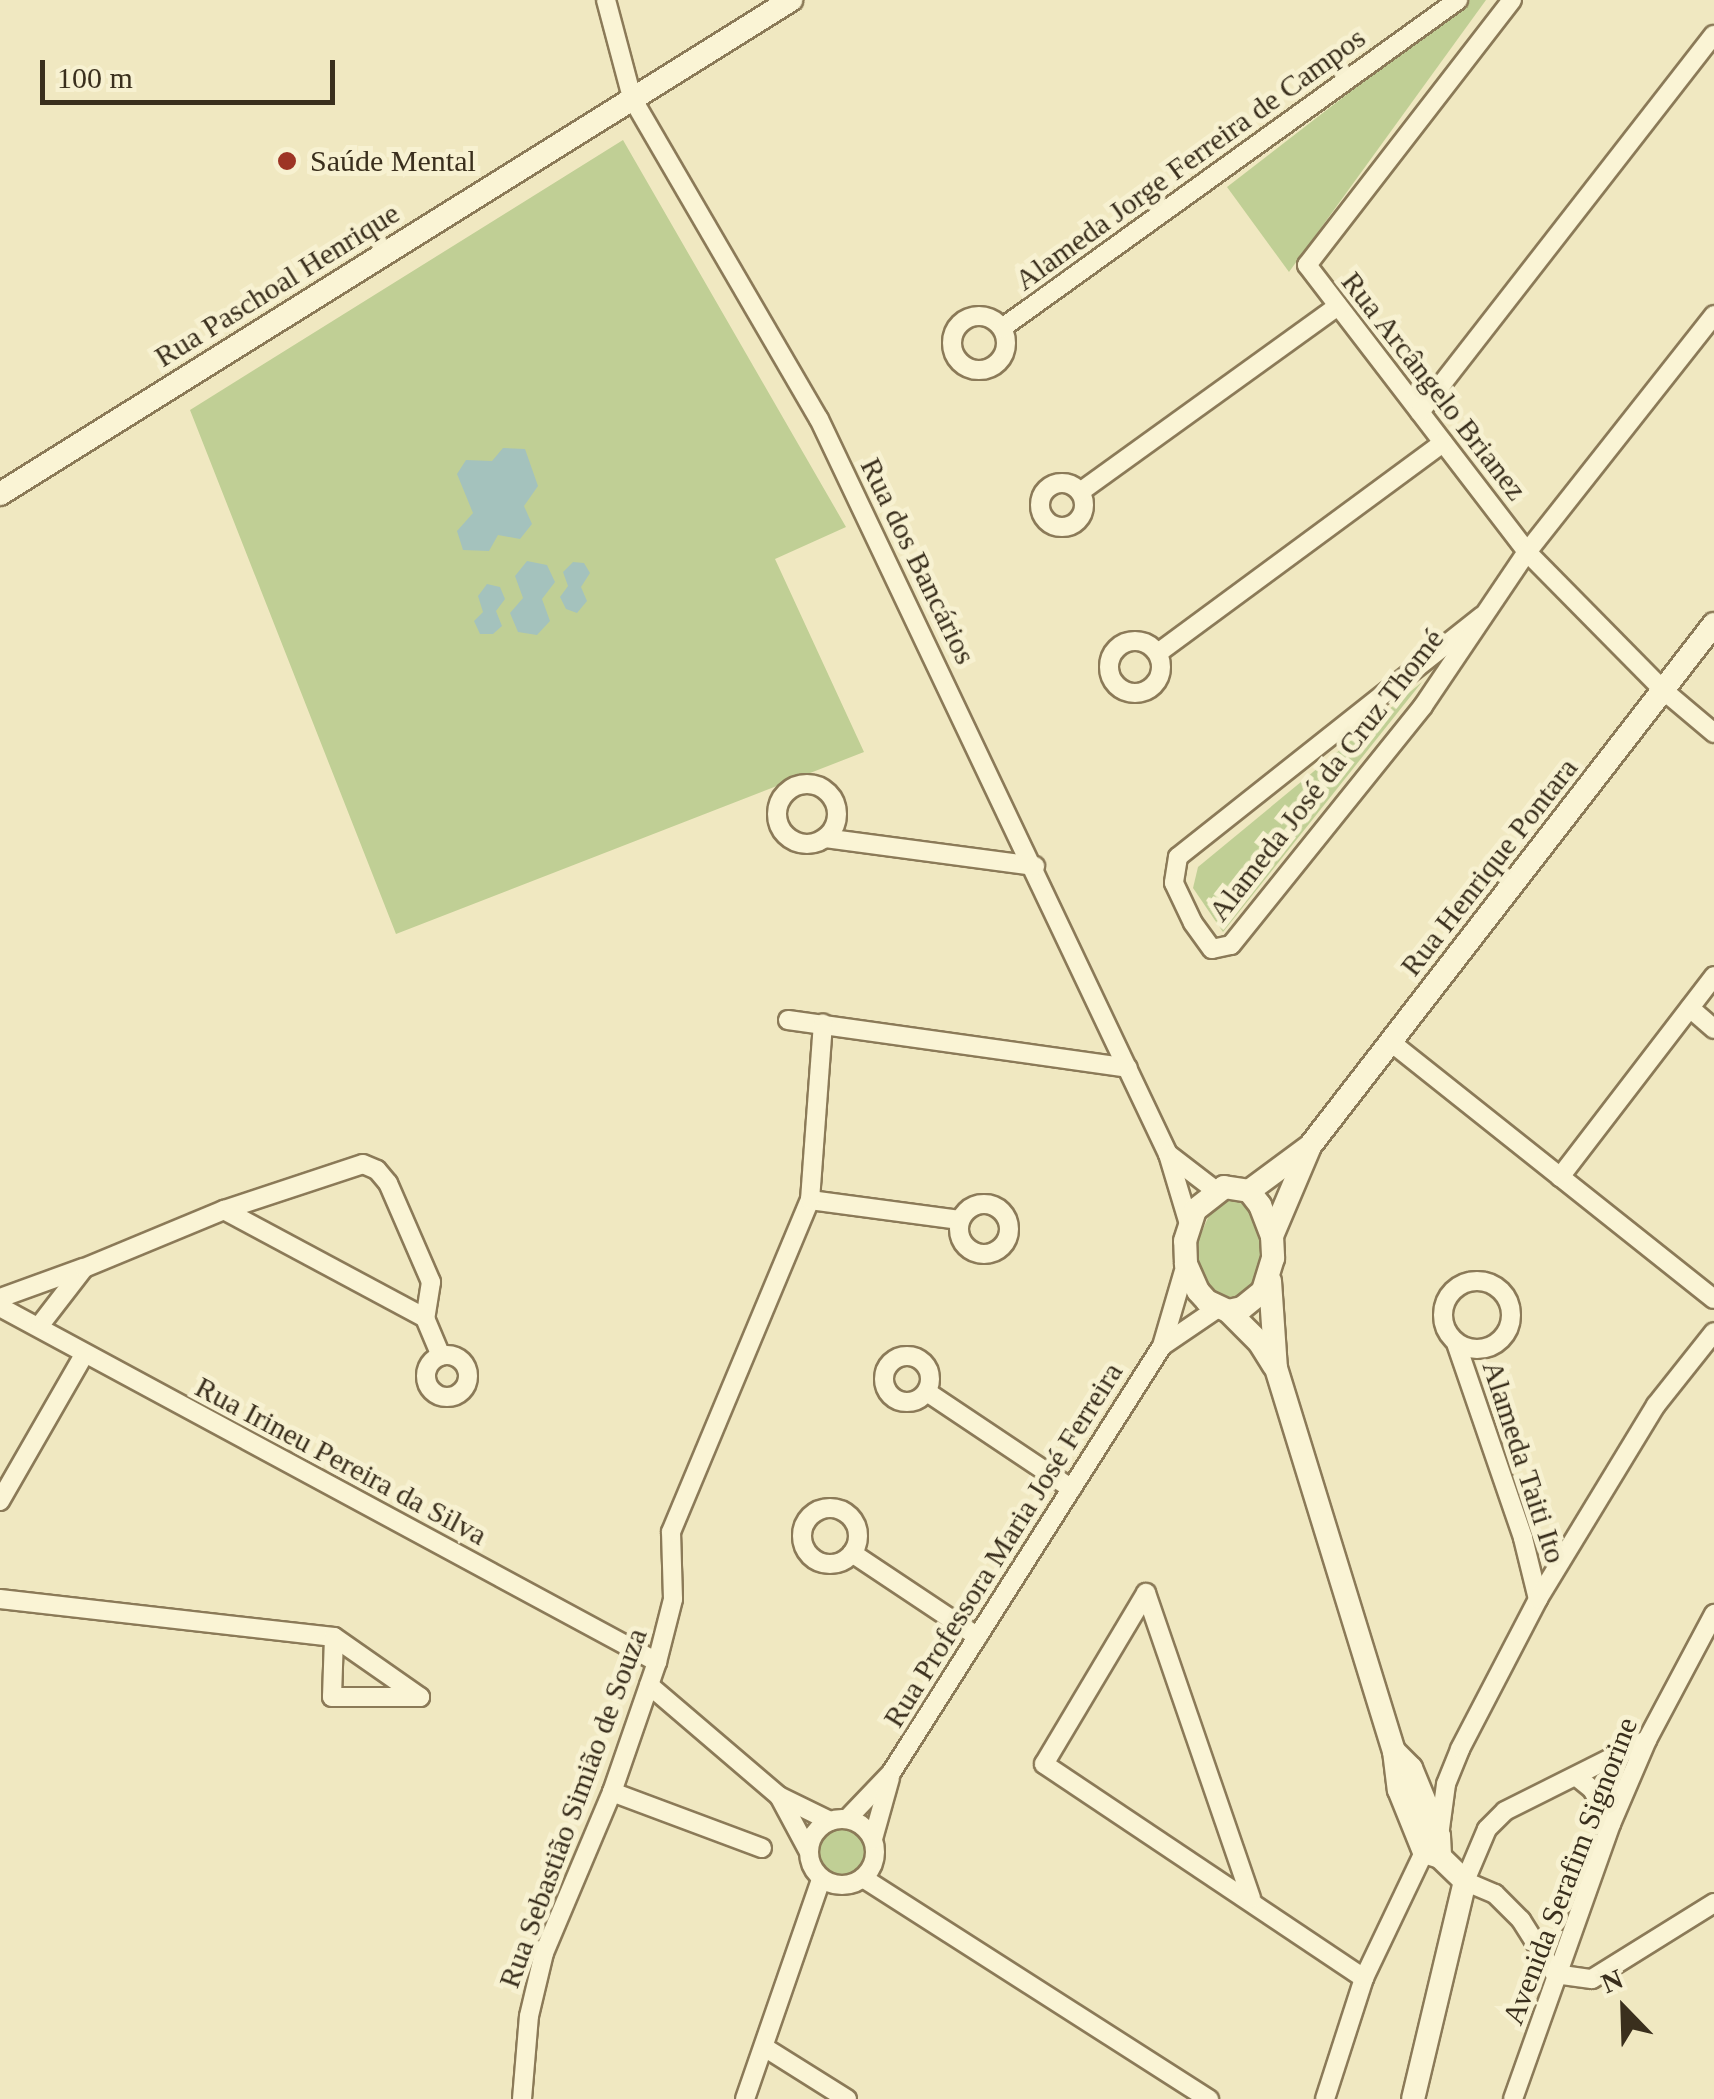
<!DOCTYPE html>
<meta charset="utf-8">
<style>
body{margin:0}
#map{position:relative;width:1714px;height:2099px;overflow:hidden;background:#f0e8c1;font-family:"Times New Roman",serif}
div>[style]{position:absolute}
.green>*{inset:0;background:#c0cf95}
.round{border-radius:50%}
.water>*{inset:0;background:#a4c2bd}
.roads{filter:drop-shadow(2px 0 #8b7a58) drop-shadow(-2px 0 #8b7a58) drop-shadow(0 2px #8b7a58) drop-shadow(0 -2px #8b7a58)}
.minor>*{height:18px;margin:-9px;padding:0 9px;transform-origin:9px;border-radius:9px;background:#faf4d5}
.minor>.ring{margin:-9px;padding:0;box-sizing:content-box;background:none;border:18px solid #faf4d5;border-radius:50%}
.tertiary>*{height:22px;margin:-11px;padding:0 11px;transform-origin:11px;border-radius:11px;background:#faf4d5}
.dots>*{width:28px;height:28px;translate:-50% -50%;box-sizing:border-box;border:5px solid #f7f1d1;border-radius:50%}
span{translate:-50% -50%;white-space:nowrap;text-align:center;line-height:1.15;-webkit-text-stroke:10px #f7f1d1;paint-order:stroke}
.street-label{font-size:30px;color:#3a2f1d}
.poi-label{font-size:30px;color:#3a2f1d}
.left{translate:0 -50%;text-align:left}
.north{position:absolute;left:1574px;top:1959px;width:100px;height:100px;-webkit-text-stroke:8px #f7f1d1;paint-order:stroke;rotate:337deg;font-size:28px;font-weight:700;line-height:40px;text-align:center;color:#3a2f1d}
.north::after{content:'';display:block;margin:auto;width:35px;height:45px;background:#3a2f1d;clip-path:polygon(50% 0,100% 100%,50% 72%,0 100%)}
.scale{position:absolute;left:40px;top:60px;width:295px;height:45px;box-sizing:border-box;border:5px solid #3a2f1d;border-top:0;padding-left:12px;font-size:30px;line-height:35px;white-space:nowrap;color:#3a2f1d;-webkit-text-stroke:8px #f7f1d1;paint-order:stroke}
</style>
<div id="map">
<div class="green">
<i style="clip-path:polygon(1469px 0,1486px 0,1289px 272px,1227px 187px)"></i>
<i style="clip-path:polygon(623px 140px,846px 527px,775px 559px,864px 752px,396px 934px,190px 410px)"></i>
<i style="clip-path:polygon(1422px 682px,1223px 932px,1193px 888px,1198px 867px)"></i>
<i style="clip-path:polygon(1231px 1199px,1252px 1208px,1261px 1227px,1264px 1260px,1258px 1282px,1235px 1300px,1221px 1302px,1200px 1278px,1198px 1241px,1212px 1208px)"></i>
<i class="round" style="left:819px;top:1828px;width:48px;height:48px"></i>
</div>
<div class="water">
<i style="clip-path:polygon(503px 448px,525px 449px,538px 486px,524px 506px,532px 524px,520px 539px,498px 535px,489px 551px,463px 550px,457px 531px,473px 513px,457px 474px,466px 460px,492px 461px)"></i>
<i style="clip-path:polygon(527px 561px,547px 565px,555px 582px,542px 599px,550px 621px,537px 635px,518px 632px,510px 613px,523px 598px,515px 576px)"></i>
<i style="clip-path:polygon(573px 562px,584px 563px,590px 573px,581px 587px,587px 601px,577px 613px,566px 609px,560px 597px,568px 586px,563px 572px)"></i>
<i style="clip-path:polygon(487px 584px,500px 587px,505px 599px,496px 611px,502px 626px,493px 634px,480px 634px,474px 621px,483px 612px,478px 596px)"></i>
</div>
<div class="roads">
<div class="minor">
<i style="left:606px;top:0;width:101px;rotate:75.1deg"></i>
<i style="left:632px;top:98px;width:371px;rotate:59.8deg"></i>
<i style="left:819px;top:419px;width:814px;rotate:64.6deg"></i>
<i style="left:1168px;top:1154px;width:73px;rotate:73.3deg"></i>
<i style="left:1512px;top:0;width:335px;rotate:127.7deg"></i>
<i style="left:1307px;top:265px;width:362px;rotate:52.5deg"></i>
<i style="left:1527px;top:552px;width:194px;rotate:45.4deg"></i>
<i style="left:1663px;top:690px;width:67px;rotate:40.1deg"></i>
<i class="ring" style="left:952px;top:316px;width:36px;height:36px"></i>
<i style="left:1002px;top:328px;width:562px;rotate:-35.73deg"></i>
<i style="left:1420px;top:412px;width:478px;rotate:-52.1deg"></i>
<i class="ring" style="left:1040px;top:483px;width:26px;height:26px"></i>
<i style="left:1080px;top:492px;width:318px;rotate:-35.8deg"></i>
<i style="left:1482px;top:616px;width:388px;rotate:141.6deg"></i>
<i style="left:1178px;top:857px;width:26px;rotate:99deg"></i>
<i style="left:1174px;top:883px;width:44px;rotate:64.6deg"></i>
<i style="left:1193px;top:923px;width:32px;rotate:54deg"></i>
<i style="left:1212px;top:949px;width:19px;rotate:-12deg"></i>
<i style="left:1231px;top:945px;width:307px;rotate:-51.2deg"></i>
<i style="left:1423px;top:706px;width:186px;rotate:-56deg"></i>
<i style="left:1527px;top:552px;width:302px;rotate:-51.7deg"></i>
<i class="ring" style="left:1109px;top:641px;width:34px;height:34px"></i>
<i style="left:1158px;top:653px;width:354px;rotate:-36.4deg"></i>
<i class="ring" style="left:777px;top:784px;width:42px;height:42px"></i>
<i style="left:825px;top:838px;width:212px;rotate:7.6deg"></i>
<i style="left:1690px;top:1008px;width:32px;rotate:41deg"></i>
<i style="left:788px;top:1020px;width:343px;rotate:8deg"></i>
<i style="left:1392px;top:1043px;width:411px;rotate:38.5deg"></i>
<i style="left:1168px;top:1154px;width:59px;rotate:37.5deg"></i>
<i style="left:1560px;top:1177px;width:253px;rotate:-52.5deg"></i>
<i style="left:810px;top:1200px;width:151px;rotate:7.6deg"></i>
<i class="ring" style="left:959px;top:1204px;width:32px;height:32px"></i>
<i style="left:224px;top:1210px;width:228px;rotate:28.2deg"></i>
<i class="ring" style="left:1443px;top:1281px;width:50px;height:50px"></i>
<i style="left:0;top:1298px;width:88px;rotate:-19.9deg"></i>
<i style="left:0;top:1307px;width:747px;rotate:28.38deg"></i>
<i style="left:40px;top:1325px;width:72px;rotate:-52.3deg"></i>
<i style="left:84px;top:1268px;width:152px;rotate:-22.5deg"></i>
<i style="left:224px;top:1210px;width:146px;rotate:-18.3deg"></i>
<i style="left:363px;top:1164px;width:15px;rotate:23deg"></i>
<i style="left:377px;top:1170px;width:17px;rotate:50deg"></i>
<i style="left:388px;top:1183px;width:108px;rotate:66.5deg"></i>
<i style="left:431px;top:1282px;width:36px;rotate:99deg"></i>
<i style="left:425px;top:1318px;width:41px;rotate:67.2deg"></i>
<i style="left:1456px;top:1343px;width:206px;rotate:71deg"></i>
<i style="left:1523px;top:1538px;width:63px;rotate:76.2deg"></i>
<i style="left:1162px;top:1346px;width:68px;rotate:-34.2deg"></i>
<i class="ring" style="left:426px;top:1355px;width:24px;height:24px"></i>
<i class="ring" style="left:884px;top:1356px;width:28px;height:28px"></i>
<i style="left:927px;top:1392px;width:174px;rotate:33.8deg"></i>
<i style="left:0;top:1501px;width:168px;rotate:-60.1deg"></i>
<i class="ring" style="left:802px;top:1508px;width:38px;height:38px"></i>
<i style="left:852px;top:1553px;width:151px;rotate:33.7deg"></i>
<i style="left:1146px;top:1593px;width:199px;rotate:120.8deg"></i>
<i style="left:1044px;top:1764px;width:385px;rotate:33.8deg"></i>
<i style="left:1146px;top:1593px;width:323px;rotate:71deg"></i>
<i style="left:0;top:1599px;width:336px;rotate:6.5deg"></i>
<i style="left:334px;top:1637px;width:105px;rotate:34.9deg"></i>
<i style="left:420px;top:1697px;width:88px;rotate:180deg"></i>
<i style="left:332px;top:1697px;width:60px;rotate:-88.1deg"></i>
<i style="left:649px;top:1685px;width:171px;rotate:40.5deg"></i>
<i style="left:779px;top:1796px;width:57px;rotate:26.1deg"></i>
<i style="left:1577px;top:1777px;width:19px;rotate:39deg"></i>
<i style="left:1592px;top:1789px;width:40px;rotate:62deg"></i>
<i style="left:612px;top:1792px;width:160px;rotate:20.5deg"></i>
<i style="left:779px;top:1796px;width:61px;rotate:61.8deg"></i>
<i class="ring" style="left:809px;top:1819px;width:48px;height:48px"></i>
<i style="left:847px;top:1819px;width:64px;rotate:-46.3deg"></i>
<i style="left:891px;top:1773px;width:506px;rotate:-57.6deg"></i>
<i style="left:1162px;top:1346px;width:85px;rotate:-73.7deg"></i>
<i style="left:1439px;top:1836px;width:52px;rotate:-82.3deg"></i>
<i style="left:1446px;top:1784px;width:38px;rotate:-68deg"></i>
<i style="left:1460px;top:1749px;width:169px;rotate:-62.5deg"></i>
<i style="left:1538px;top:1599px;width:227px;rotate:-58.7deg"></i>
<i style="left:1656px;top:1405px;width:93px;rotate:-51.5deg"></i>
<i style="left:873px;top:1839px;width:63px;rotate:-74.4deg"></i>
<i style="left:863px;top:1878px;width:411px;rotate:32.6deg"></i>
<i style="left:1555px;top:1974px;width:64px;rotate:-122.2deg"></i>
<i style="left:1521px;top:1920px;width:37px;rotate:-135deg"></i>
<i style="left:1495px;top:1894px;width:33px;rotate:-157deg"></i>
<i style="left:1465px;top:1881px;width:56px;rotate:-67.1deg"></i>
<i style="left:1487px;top:1829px;width:25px;rotate:-45deg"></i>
<i style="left:1505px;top:1811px;width:159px;rotate:-26.6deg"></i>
<i style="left:1555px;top:1974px;width:37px;rotate:8deg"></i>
<i style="left:1592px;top:1979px;width:144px;rotate:-31.9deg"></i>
<i style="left:764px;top:2047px;width:98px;rotate:32.1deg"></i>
<i style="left:522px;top:2099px;width:83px;rotate:-85.2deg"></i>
<i style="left:529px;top:2016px;width:65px;rotate:-76.6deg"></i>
<i style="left:544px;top:1953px;width:175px;rotate:-67.1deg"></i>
<i style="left:612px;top:1792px;width:138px;rotate:-70.9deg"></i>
<i style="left:657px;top:1662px;width:65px;rotate:-75.7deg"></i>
<i style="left:673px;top:1599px;width:67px;rotate:-91.7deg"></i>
<i style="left:671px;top:1532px;width:360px;rotate:-67.3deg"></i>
<i style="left:810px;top:1200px;width:177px;rotate:-85.8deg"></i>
<i style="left:745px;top:2099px;width:233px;rotate:-70.9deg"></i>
<i style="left:1325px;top:2099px;width:127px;rotate:-72.1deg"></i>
<i style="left:1364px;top:1978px;width:140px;rotate:-64.5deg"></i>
<i style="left:1513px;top:2099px;width:292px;rotate:-70.4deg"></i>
<i style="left:1611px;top:1824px;width:91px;rotate:-66.8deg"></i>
<i style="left:1647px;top:1740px;width:143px;rotate:-62deg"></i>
</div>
<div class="tertiary">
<i style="left:0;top:494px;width:933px;rotate:-31.99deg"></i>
<i style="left:1224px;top:1187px;width:25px;rotate:9deg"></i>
<i style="left:1249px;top:1191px;width:18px;rotate:52deg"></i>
<i style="left:1260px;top:1205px;width:33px;rotate:69deg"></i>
<i style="left:1272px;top:1236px;width:22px;rotate:87deg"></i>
<i style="left:1273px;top:1258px;width:34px;rotate:107deg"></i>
<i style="left:1263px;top:1291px;width:27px;rotate:141deg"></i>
<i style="left:1242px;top:1308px;width:14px;rotate:168deg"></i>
<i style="left:1228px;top:1311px;width:23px;rotate:-155deg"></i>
<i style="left:1207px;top:1301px;width:13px;rotate:-132deg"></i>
<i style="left:1198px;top:1291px;width:30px;rotate:-114deg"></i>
<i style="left:1186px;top:1264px;width:23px;rotate:-92deg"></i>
<i style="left:1185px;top:1241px;width:33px;rotate:-72deg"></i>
<i style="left:1195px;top:1210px;width:37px;rotate:-38deg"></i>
<i style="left:1249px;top:1191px;width:76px;rotate:-36.4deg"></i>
<i style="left:1310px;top:1146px;width:660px;rotate:-52.26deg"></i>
<i style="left:1272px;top:1236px;width:95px;rotate:-67deg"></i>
<i style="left:1270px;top:1281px;width:87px;rotate:86.1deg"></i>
<i style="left:1276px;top:1368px;width:401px;rotate:72.9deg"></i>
<i style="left:1394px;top:1751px;width:39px;rotate:83deg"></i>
<i style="left:1399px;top:1790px;width:67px;rotate:68deg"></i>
<i style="left:1424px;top:1852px;width:17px;rotate:17deg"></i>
<i style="left:1440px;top:1857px;width:35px;rotate:44deg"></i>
<i style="left:1465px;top:1881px;width:224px;rotate:103.4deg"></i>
<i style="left:1228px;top:1311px;width:44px;rotate:45deg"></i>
<i style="left:1259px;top:1342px;width:28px;rotate:58deg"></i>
<i style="left:1394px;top:1751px;width:24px;rotate:45deg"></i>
<i style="left:1411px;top:1768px;width:74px;rotate:67.6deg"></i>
<i style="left:1439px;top:1836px;width:21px;rotate:87deg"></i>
</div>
</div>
<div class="dots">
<i style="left:287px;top:161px;background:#9d3425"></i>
</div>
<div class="street-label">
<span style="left:1190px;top:159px;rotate:-36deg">Alameda Jorge Ferreira de Campos</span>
<span style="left:277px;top:285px;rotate:-32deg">Rua Paschoal Henrique</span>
<span style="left:1434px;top:386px;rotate:52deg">Rua Arcângelo Brianez</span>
<span style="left:918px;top:561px;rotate:64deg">Rua dos Bancários</span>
<span style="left:1326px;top:775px;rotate:-52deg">Alameda José da Cruz Thomé</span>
<span style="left:1489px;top:867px;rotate:-52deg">Rua Henrique Pontara</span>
<span style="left:341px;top:1461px;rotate:28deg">Rua Irineu Pereira da Silva</span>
<span style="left:1524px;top:1462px;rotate:72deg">Alameda Taiti Ito</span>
<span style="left:1003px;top:1545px;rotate:-58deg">Rua Professora Maria José Ferreira</span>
<span style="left:573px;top:1808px;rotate:-70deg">Rua Sebastião Simião de Souza</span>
<span style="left:1570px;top:1871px;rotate:-69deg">Avenida Serafim Signorine</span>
</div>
<div class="poi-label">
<span class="left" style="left:310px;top:161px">Saúde Mental</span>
</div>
<div class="north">N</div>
<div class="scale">100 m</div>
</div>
